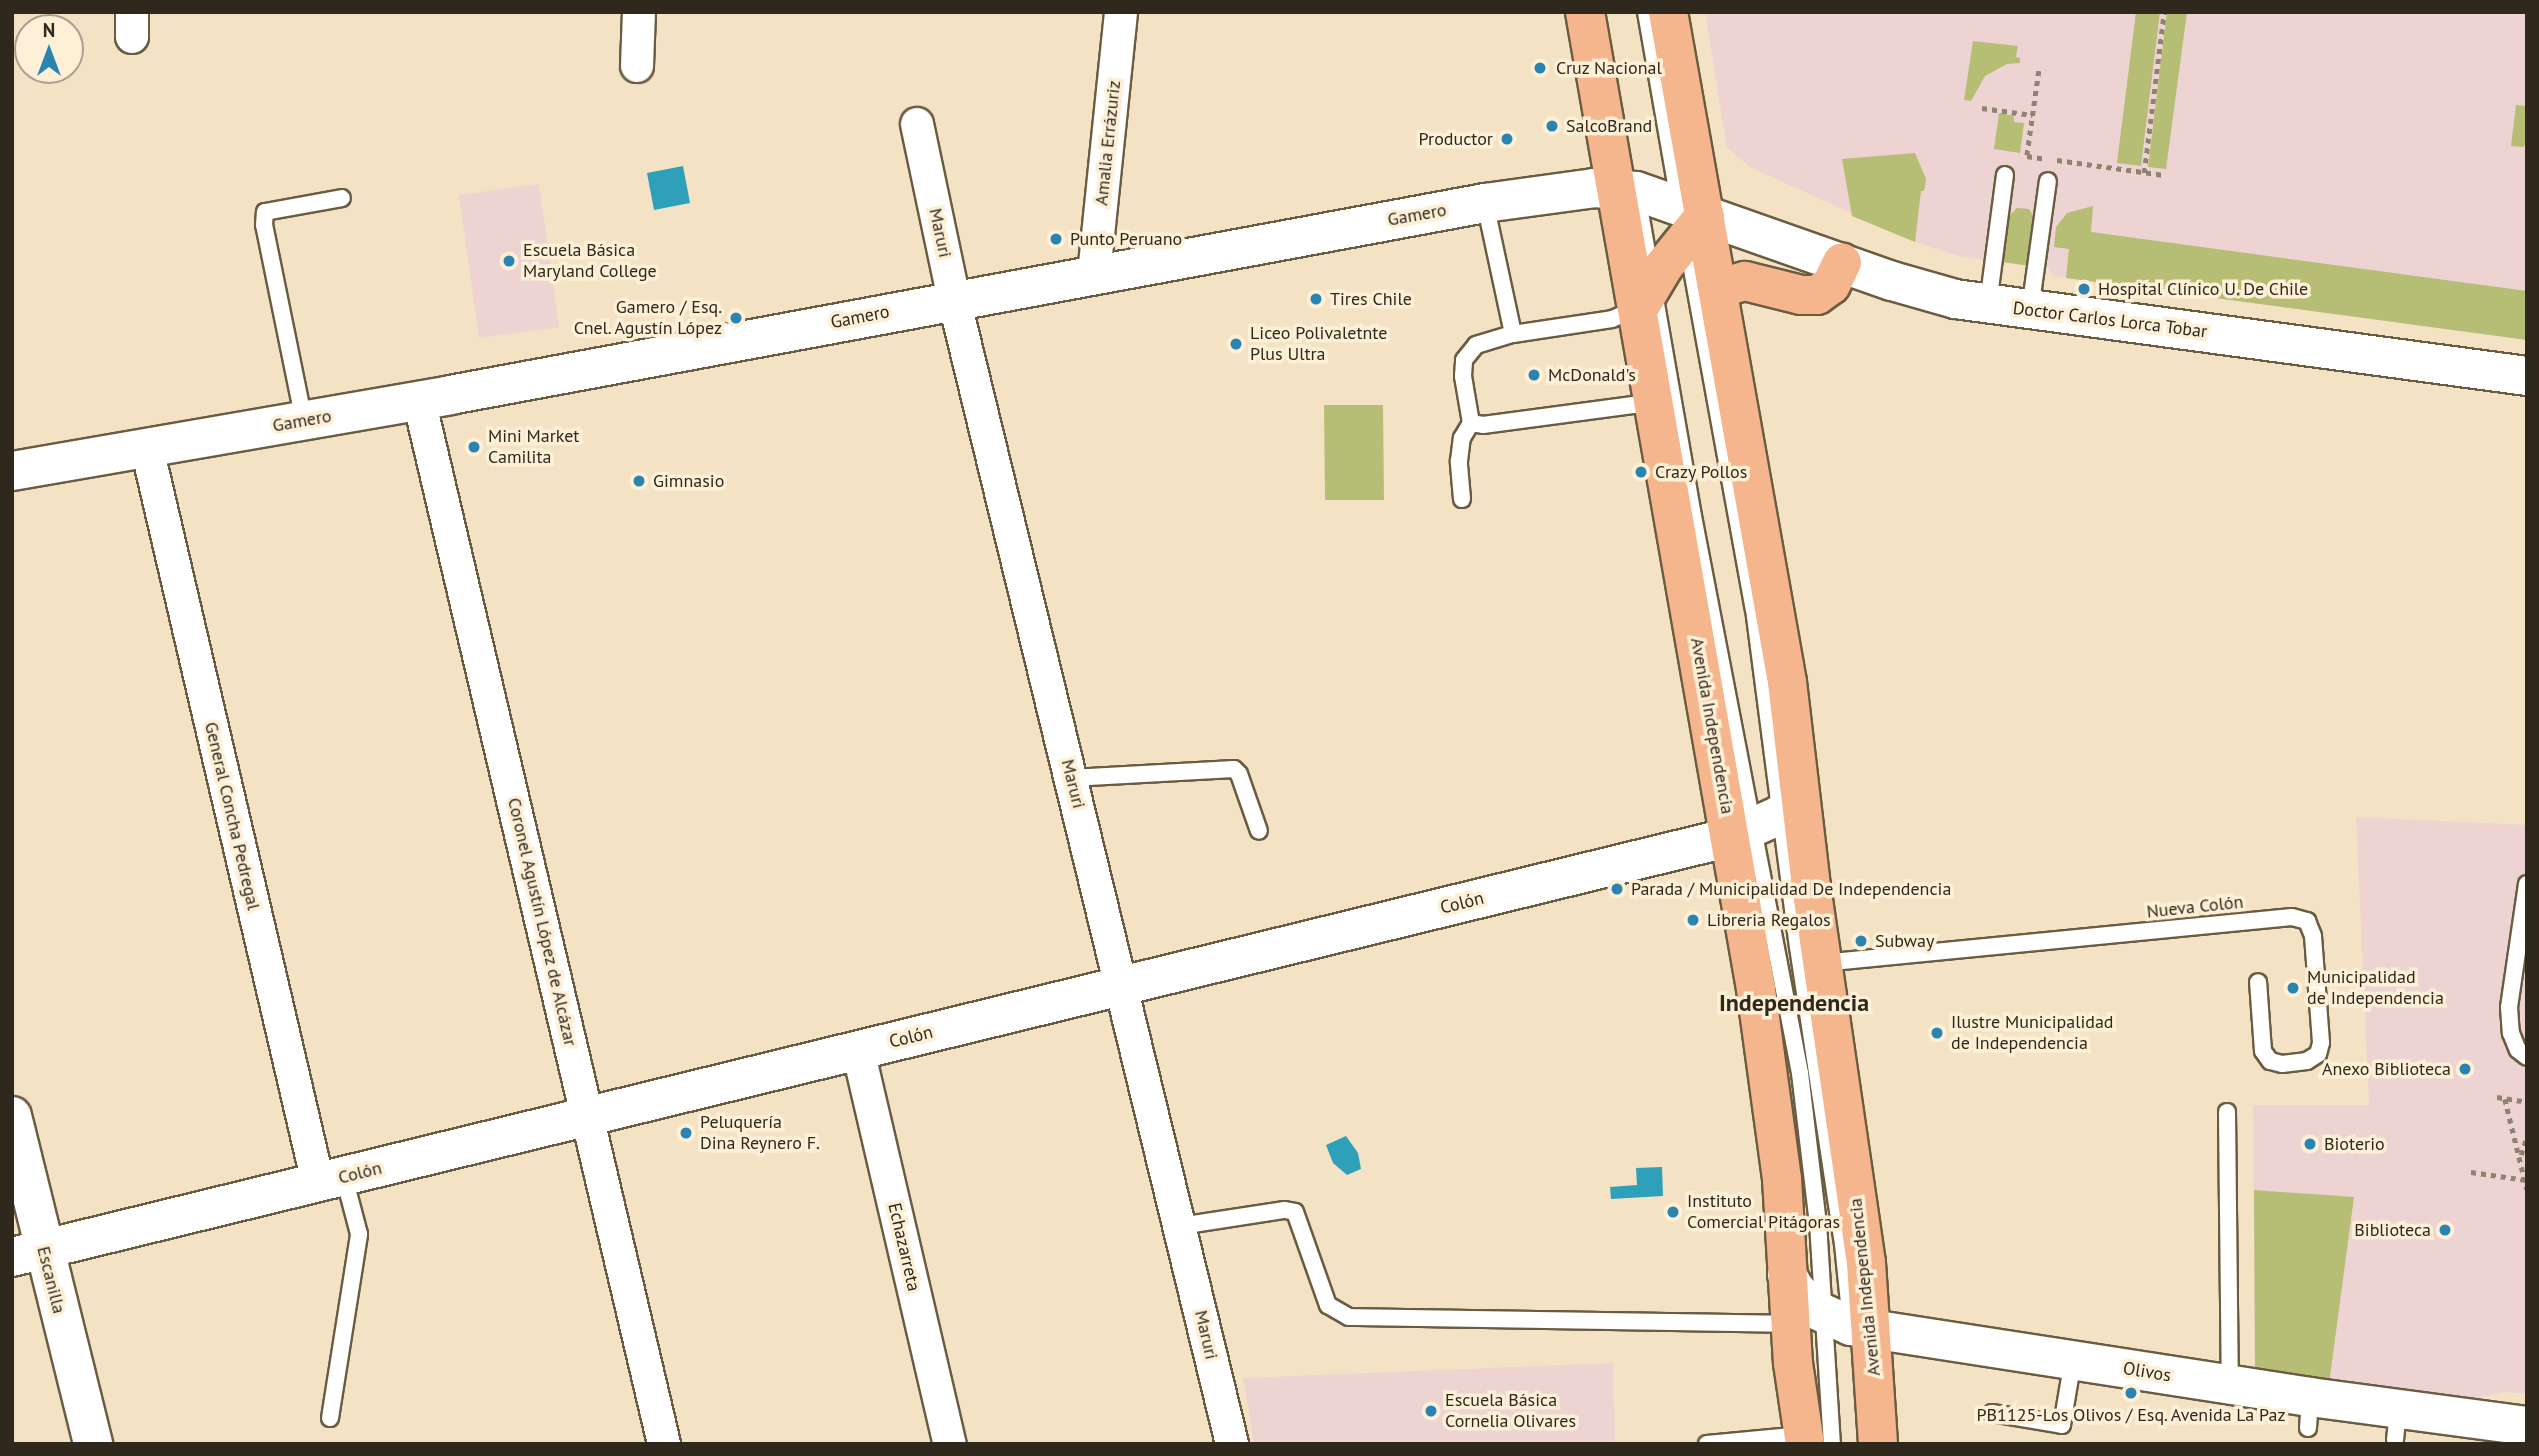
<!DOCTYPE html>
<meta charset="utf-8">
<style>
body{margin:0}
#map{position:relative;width:2539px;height:1456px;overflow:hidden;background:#f4e2c4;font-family:"PT Sans",sans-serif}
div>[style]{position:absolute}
.education>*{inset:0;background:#eed3d3}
.green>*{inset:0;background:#b6bd74}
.water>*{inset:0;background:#2ea0ba}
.path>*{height:4.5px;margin-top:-2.25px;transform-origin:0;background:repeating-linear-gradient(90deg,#8f836f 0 5px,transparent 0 10px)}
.roads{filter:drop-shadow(2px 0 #6b5c41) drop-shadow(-2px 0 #6b5c41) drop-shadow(0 2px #6b5c41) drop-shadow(0 -2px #6b5c41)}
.service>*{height:16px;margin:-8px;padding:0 8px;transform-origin:8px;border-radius:8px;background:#fff}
.minor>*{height:32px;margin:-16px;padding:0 16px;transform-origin:16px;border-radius:16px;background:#fff}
.tertiary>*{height:38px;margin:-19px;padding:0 19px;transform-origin:19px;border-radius:19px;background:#fff}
.secondary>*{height:38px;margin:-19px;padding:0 19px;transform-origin:19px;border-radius:19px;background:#fff}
.primary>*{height:38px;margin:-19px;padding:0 19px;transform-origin:19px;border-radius:19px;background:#f5b68e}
.dots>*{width:19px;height:19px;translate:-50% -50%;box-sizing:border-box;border:4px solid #feefd7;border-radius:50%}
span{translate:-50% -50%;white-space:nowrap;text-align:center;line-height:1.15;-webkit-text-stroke:7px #feefd7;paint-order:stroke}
.poi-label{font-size:18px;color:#2e281d}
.left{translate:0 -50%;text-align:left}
.right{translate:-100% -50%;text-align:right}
.street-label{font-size:18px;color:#2e281d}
.district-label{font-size:24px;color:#2e281d;font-weight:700}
.frame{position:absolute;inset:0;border:14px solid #2e281d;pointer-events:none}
.north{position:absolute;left:14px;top:14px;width:70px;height:70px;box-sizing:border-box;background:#feefd7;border:2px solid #ab9f8d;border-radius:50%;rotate:0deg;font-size:19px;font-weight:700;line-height:28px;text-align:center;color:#2e281d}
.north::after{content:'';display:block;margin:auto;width:24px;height:32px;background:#2a84b1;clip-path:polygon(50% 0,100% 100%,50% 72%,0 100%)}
</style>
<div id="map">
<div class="education">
<i style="clip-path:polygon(1705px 12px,2527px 12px,2527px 340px,2054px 276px,2049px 268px,1962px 257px,1915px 242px,1750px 167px,1727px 148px)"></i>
<i style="clip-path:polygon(539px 184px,559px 327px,479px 338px,459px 195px)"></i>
<i style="clip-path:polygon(2356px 817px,2527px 825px,2527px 1394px,2504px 1392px,2452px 1404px,2255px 1372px,2253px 1105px,2369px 1105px)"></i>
<i style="clip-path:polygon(1613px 1363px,1615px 1444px,1254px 1444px,1243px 1378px)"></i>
</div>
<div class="green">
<i style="clip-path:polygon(2136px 12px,2160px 12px,2141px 166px,2117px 163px)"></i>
<i style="clip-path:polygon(2167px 12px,2187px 12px,2166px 169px,2148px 167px)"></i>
<i style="clip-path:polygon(1973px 41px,2018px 46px,2016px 57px,2020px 58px,2020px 63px,2007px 64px,1985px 76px,1971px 101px,1964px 100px)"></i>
<i style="clip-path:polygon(2516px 105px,2527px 106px,2527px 144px,2523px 147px,2511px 146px)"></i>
<i style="clip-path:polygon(1999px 113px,2014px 116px,2014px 122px,2024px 123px,2020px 153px,1994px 149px)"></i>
<i style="clip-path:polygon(1915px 153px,1926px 179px,1924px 191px,1921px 191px,1915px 242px,1852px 216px,1842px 159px)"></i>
<i style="clip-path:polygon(2093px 206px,2091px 232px,2527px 291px,2527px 340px,2066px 278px,2069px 249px,2054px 247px,2056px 227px,2067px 213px)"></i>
<i style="clip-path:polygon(2017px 208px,2029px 209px,2036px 221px,2030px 266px,2002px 262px,2008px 217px)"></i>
<i style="clip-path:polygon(1324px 405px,1383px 405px,1384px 500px,1325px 500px)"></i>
<i style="clip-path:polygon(2254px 1190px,2354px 1197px,2329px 1384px,2255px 1372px)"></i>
</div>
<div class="water">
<i style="clip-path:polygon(683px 166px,690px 203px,654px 210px,647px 173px)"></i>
<i style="clip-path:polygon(1346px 1136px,1358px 1153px,1361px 1169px,1347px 1175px,1333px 1163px,1326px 1145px)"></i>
<i style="clip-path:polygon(1662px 1167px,1663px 1196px,1611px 1199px,1610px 1187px,1637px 1185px,1636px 1168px)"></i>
</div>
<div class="path">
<i style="left:2039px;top:71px;width:86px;rotate:98deg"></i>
<i style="left:2027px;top:156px;width:18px;rotate:9deg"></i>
<i style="left:1982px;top:108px;width:51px;rotate:7.8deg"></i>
<i style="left:2057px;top:160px;width:108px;rotate:8deg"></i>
<i style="left:2144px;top:173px;width:162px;rotate:-82.9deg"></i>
<i style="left:2497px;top:1097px;width:30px;rotate:9deg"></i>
<i style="left:2505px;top:1099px;width:93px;rotate:76.3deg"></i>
<i style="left:2521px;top:1155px;width:20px;rotate:-72deg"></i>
<i style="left:2471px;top:1172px;width:56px;rotate:8.3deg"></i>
</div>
<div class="roads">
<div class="service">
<i style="left:1646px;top:12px;width:197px;rotate:80.1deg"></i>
<i style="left:1485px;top:203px;width:134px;rotate:77.9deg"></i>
<i style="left:1641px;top:218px;width:303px;rotate:80.1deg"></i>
<i style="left:1693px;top:516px;width:567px;rotate:79.13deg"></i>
<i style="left:1800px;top:1073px;width:151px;rotate:83.2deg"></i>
<i style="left:1818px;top:1223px;width:221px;rotate:86.4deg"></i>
<i style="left:1687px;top:242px;width:373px;rotate:79.7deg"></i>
<i style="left:1754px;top:609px;width:341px;rotate:82.6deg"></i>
<i style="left:1798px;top:947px;width:300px;rotate:81.4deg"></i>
<i style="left:1843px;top:1244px;width:79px;rotate:84.2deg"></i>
<i style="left:1988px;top:304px;width:130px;rotate:-82.5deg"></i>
<i style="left:2030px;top:310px;width:130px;rotate:-82.1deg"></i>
<i style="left:304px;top:421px;width:200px;rotate:-101.5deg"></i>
<i style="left:264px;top:225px;width:13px;rotate:-86deg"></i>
<i style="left:265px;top:212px;width:78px;rotate:-10.3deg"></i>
<i style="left:1471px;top:423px;width:12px;rotate:9deg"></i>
<i style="left:1483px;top:425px;width:174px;rotate:-7.6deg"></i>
<i style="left:1462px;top:499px;width:38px;rotate:-95deg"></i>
<i style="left:1459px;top:461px;width:23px;rotate:-83deg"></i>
<i style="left:1462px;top:438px;width:17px;rotate:-59deg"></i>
<i style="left:1471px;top:423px;width:48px;rotate:-99.7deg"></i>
<i style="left:1463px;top:376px;width:16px;rotate:-86deg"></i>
<i style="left:1464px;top:360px;width:19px;rotate:-51deg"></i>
<i style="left:1476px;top:345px;width:39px;rotate:-17deg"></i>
<i style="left:1513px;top:334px;width:100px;rotate:-8.6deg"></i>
<i style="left:1612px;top:319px;width:26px;rotate:-23deg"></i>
<i style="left:1071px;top:778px;width:163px;rotate:-3.2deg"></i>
<i style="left:1234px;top:769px;width:7px;rotate:45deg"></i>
<i style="left:1239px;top:774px;width:60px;rotate:70.7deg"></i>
<i style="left:2527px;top:884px;width:124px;rotate:98.3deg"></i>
<i style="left:2509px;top:1007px;width:26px;rotate:86deg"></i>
<i style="left:2511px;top:1033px;width:18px;rotate:68deg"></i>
<i style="left:2518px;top:1050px;width:11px;rotate:38deg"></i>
<i style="left:1822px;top:963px;width:472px;rotate:-5.6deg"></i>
<i style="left:2292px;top:917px;width:16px;rotate:15deg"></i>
<i style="left:2307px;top:921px;width:16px;rotate:68deg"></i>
<i style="left:2313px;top:936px;width:107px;rotate:85.7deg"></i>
<i style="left:2321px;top:1043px;width:11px;rotate:105deg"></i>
<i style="left:2318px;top:1054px;width:13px;rotate:148deg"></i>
<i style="left:2307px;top:1061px;width:25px;rotate:173deg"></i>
<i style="left:2282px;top:1064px;width:12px;rotate:-166deg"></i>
<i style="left:2270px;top:1061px;width:12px;rotate:-125deg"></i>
<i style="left:2263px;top:1051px;width:69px;rotate:-94.1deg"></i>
<i style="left:2227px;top:1112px;width:273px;rotate:89.4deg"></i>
<i style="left:1180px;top:1226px;width:106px;rotate:-8.7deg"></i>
<i style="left:1285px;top:1210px;width:10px;rotate:11deg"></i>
<i style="left:1295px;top:1212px;width:99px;rotate:70.5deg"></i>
<i style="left:1328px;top:1305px;width:24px;rotate:30deg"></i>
<i style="left:1349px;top:1317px;width:442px;rotate:0.9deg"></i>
<i style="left:1992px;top:1413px;width:71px;rotate:9.7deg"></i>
<i style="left:2062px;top:1425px;width:66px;rotate:-80.4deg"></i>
<i style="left:330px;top:1418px;width:186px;rotate:-81deg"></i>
<i style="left:359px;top:1234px;width:59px;rotate:-104.7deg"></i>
<i style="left:2308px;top:1428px;width:31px;rotate:-86deg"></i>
<i style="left:2395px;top:1440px;width:30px;rotate:-84deg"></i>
<i style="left:1707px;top:1444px;width:96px;rotate:-5.4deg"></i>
</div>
<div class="minor">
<i style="left:132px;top:12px;width:25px;rotate:90deg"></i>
<i style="left:637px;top:66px;width:54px;rotate:-87.9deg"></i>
<i style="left:917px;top:124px;width:179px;rotate:78.1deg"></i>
<i style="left:954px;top:299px;width:1178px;rotate:76.35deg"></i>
<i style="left:1094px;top:274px;width:263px;rotate:-84.1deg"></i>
<i style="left:419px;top:400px;width:1072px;rotate:76.79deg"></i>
<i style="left:147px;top:448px;width:755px;rotate:76.9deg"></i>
<i style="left:858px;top:1050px;width:405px;rotate:76.9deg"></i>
</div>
<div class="tertiary">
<i style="left:12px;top:1116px;width:338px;rotate:76.1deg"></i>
<i style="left:12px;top:1257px;width:1770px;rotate:-13.73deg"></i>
<i style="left:1731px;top:837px;width:54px;rotate:-24.2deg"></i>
<i style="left:1780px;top:815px;width:26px;rotate:-43deg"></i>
<i style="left:1787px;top:1275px;width:16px;rotate:60deg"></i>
<i style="left:1795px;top:1289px;width:28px;rotate:46deg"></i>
<i style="left:1814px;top:1309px;width:41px;rotate:24.7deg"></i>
<i style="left:1851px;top:1326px;width:464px;rotate:8.8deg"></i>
<i style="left:2310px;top:1397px;width:219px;rotate:7.6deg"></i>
</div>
<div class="secondary">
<i style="left:12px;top:471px;width:445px;rotate:-9.8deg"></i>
<i style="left:450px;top:395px;width:1053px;rotate:-10.51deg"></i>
<i style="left:1485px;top:203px;width:110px;rotate:-7.8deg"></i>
<i style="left:1594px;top:188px;width:42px;rotate:4.1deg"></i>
<i style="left:1636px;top:191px;width:271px;rotate:19.4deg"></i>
<i style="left:1892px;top:281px;width:66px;rotate:15.9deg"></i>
<i style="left:1955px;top:299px;width:577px;rotate:7.67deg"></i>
</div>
<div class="primary">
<i style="left:1585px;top:12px;width:992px;rotate:80.07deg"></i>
<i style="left:1756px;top:989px;width:192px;rotate:82.2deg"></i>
<i style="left:1782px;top:1179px;width:184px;rotate:86.6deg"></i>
<i style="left:1793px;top:1363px;width:82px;rotate:81.6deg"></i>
<i style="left:1668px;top:12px;width:680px;rotate:79.93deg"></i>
<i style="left:1787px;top:682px;width:198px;rotate:83.3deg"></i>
<i style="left:1810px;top:879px;width:388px;rotate:81.7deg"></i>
<i style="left:1866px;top:1263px;width:181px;rotate:86.2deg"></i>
<i style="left:1718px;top:289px;width:28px;rotate:-17deg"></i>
<i style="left:1745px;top:281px;width:58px;rotate:14deg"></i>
<i style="left:1801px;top:295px;width:16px"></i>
<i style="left:1817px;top:295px;width:17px;rotate:-36deg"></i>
<i style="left:1831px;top:285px;width:25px;rotate:-64deg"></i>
<i style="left:1639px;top:308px;width:49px;rotate:-59.2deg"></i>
<i style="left:1664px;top:266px;width:65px;rotate:-51.2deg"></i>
</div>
</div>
<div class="dots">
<i style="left:1540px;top:68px;background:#2a84b1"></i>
<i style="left:1552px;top:126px;background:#2a84b1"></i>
<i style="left:1507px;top:139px;background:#2a84b1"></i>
<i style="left:1056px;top:239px;background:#2a84b1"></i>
<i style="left:509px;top:261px;background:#2a84b1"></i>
<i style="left:2084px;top:289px;background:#2a84b1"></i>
<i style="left:1316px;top:299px;background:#2a84b1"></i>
<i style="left:736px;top:318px;background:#2a84b1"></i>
<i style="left:1236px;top:344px;background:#2a84b1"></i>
<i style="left:1534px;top:375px;background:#2a84b1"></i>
<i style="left:474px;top:447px;background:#2a84b1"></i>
<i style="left:1641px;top:472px;background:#2a84b1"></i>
<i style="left:639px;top:481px;background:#2a84b1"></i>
<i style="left:1617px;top:889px;background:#2a84b1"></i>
<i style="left:1693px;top:920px;background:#2a84b1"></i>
<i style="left:1861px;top:941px;background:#2a84b1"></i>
<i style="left:2293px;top:988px;background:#2a84b1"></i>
<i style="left:1937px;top:1033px;background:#2a84b1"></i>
<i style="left:2465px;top:1069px;background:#2a84b1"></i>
<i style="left:686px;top:1133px;background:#2a84b1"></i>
<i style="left:2310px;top:1144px;background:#2a84b1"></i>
<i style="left:1673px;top:1212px;background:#2a84b1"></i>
<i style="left:2445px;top:1230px;background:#2a84b1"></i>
<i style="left:2131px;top:1393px;background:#2a84b1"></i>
<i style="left:1431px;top:1411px;background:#2a84b1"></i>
</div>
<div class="poi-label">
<span class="left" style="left:1556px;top:68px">Cruz Nacional</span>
<span class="left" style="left:1566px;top:126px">SalcoBrand</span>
<span class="right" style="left:1493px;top:139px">Productor</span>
<span class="left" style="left:1070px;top:239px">Punto Peruano</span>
<span class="left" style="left:523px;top:261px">Escuela Básica<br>Maryland College</span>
<span class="left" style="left:2098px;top:289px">Hospital Clínico U. De Chile</span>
<span class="left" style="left:1330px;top:299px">Tires Chile</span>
<span class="right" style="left:722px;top:318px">Gamero / Esq.<br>Cnel. Agustín López</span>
<span class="left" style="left:1250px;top:344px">Liceo Polivaletnte<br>Plus Ultra</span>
<span class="left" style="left:1548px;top:375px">McDonald's</span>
<span class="left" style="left:488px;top:447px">Mini Market<br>Camilita</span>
<span class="left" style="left:1655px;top:472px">Crazy Pollos</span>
<span class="left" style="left:653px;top:481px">Gimnasio</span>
<span class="left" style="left:1631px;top:889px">Parada / Municipalidad De Independencia</span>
<span class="left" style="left:1707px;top:920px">Libreria Regalos</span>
<span class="left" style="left:1875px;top:941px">Subway</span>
<span class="left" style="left:2307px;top:988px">Municipalidad<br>de Independencia</span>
<span class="left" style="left:1951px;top:1033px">Ilustre Municipalidad<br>de Independencia</span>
<span class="right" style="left:2451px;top:1069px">Anexo Biblioteca</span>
<span class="left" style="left:700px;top:1133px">Peluquería<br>Dina Reynero F.</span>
<span class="left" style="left:2324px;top:1144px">Bioterio</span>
<span class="left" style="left:1687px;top:1212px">Instituto<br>Comercial Pitágoras</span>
<span class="right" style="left:2431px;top:1230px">Biblioteca</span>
<span class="left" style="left:1445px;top:1411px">Escuela Básica<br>Cornelia Olivares</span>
<span style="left:2131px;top:1415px">PB1125-Los Olivos / Esq. Avenida La Paz</span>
</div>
<div class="street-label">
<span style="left:1108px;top:143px;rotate:-84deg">Amalia Errázuriz</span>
<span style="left:1417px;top:215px;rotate:-10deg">Gamero</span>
<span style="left:940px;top:233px;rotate:78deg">Maruri</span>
<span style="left:860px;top:317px;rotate:-11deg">Gamero</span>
<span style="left:2110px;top:320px;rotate:7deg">Doctor Carlos Lorca Tobar</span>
<span style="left:302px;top:421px;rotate:-10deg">Gamero</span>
<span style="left:1712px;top:726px;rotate:80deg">Avenida Independencia</span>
<span style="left:1073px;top:784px;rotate:76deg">Maruri</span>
<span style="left:232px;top:816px;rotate:77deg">General Concha Pedregal</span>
<span style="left:1462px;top:903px;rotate:-14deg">Colón</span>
<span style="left:2195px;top:907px;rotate:-6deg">Nueva Colón</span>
<span style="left:542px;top:922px;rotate:77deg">Coronel Agustín López de Alcázar</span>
<span style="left:911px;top:1037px;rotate:-14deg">Colón</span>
<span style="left:360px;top:1173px;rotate:-14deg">Colón</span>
<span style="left:904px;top:1247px;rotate:77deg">Echazarreta</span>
<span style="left:51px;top:1280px;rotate:76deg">Escanilla</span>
<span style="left:1865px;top:1287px;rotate:-96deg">Avenida Independencia</span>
<span style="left:1206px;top:1335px;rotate:77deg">Maruri</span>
<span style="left:2147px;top:1372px;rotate:9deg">Olivos</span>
</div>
<div class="district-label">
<span style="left:1794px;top:1003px">Independencia</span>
</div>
<div class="frame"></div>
<div class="north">N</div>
</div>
